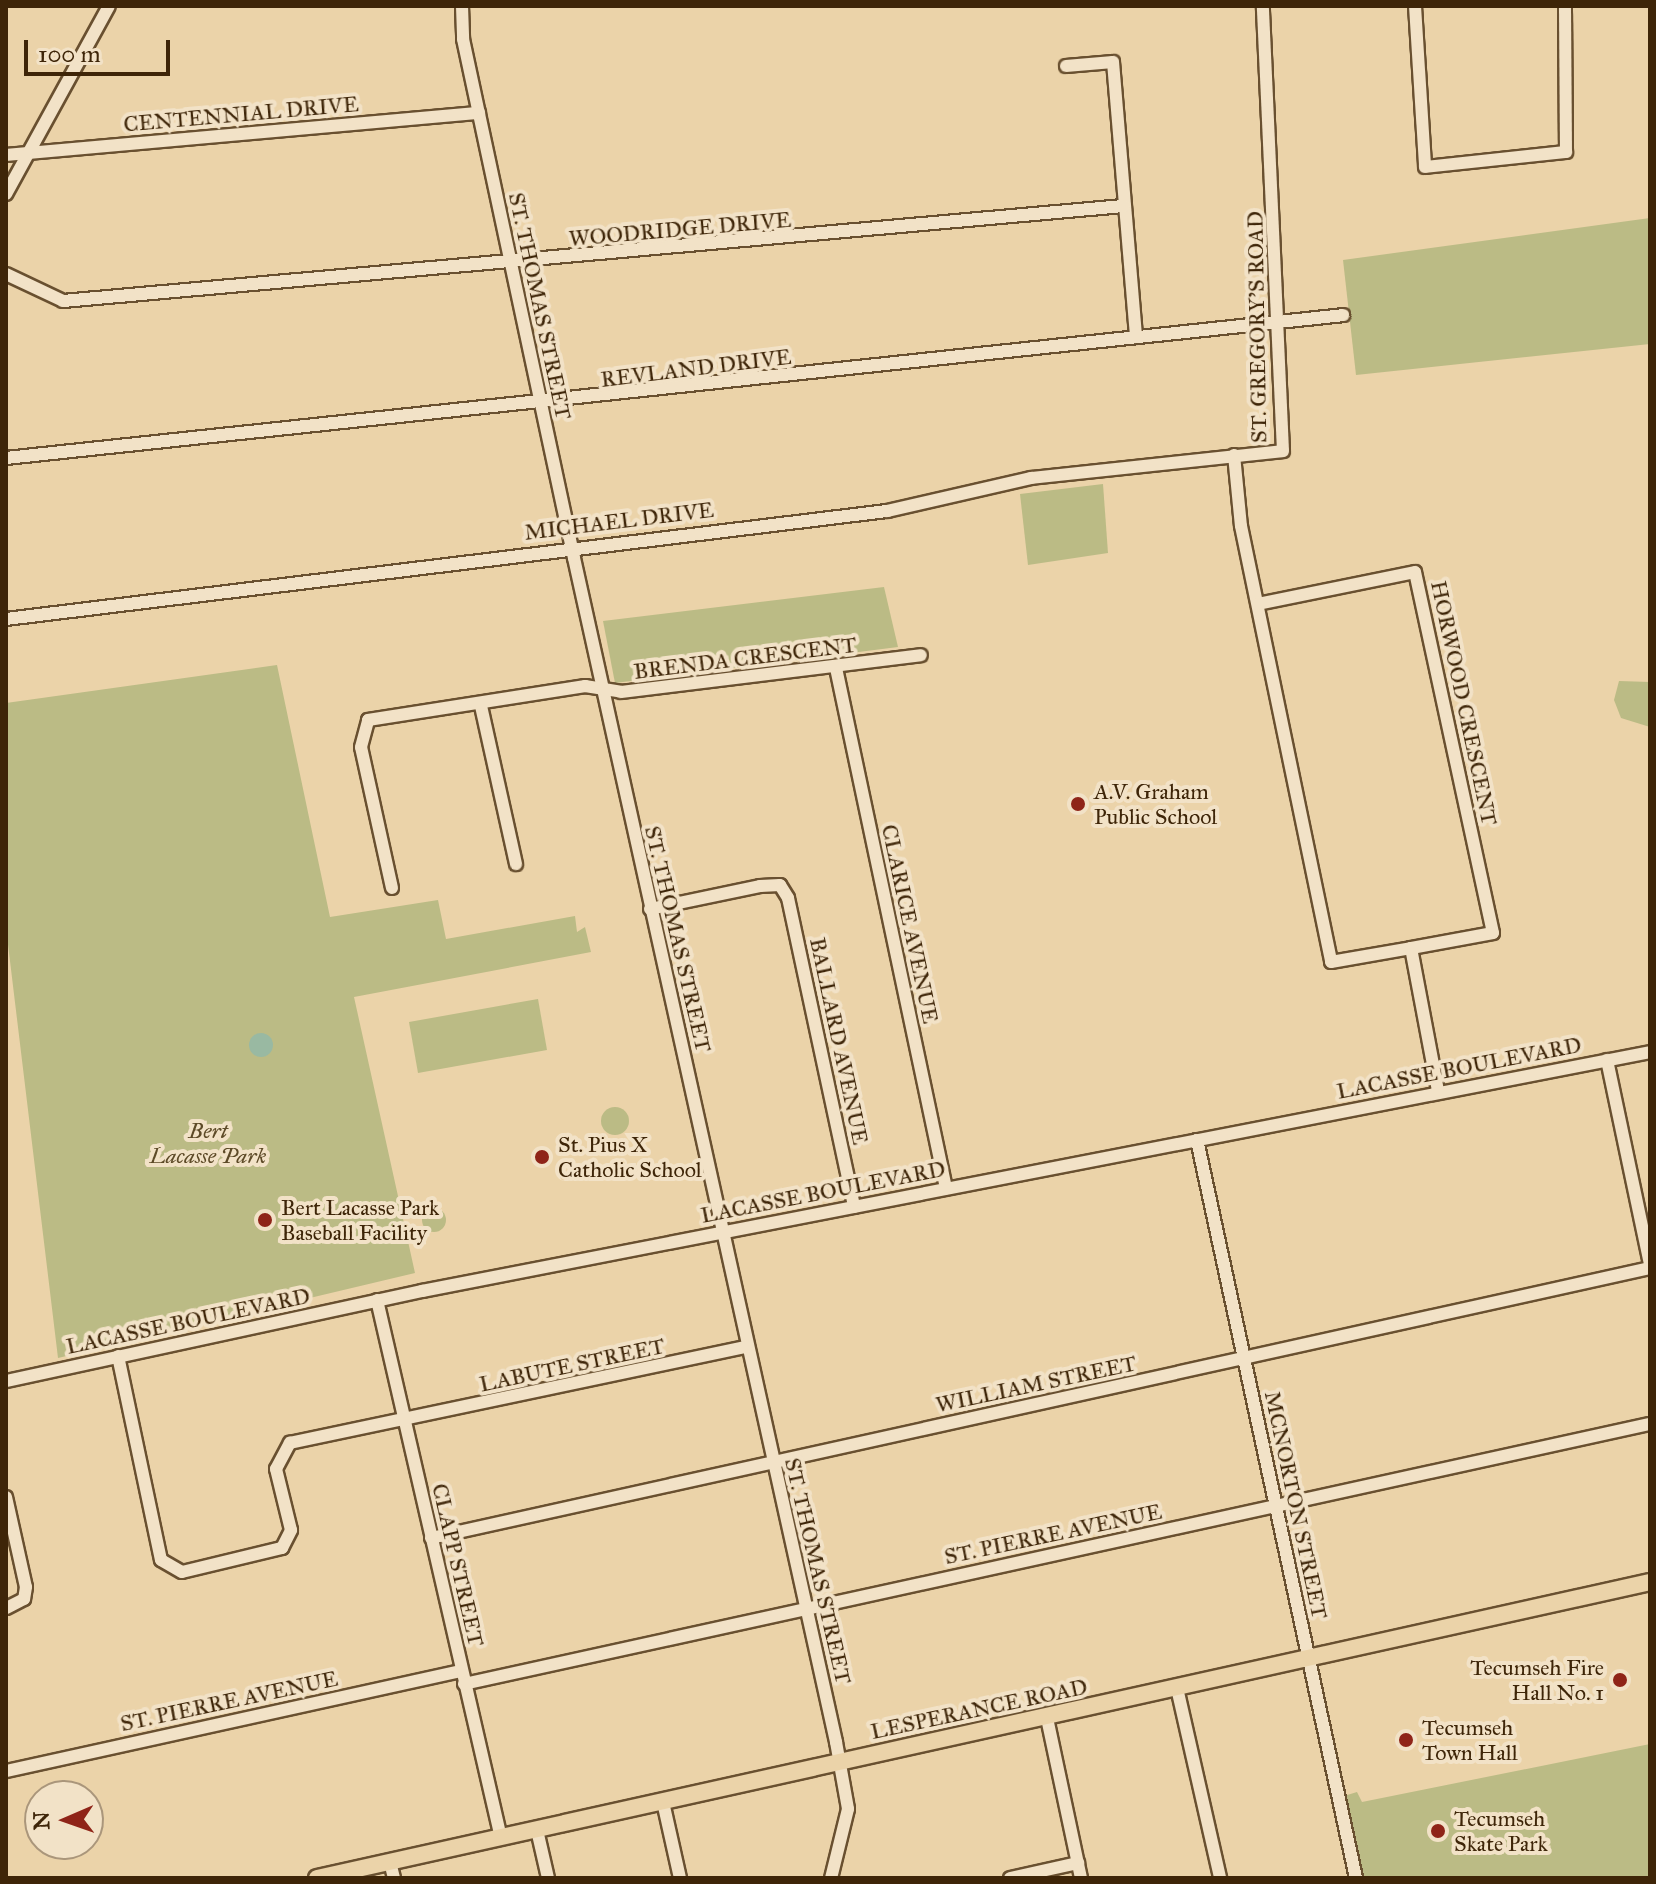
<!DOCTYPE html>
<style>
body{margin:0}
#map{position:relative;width:1656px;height:1884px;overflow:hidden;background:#ebd3a9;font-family:"IM FELL Great Primer",serif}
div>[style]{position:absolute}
.green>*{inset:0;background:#bbbb85}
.round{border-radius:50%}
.water>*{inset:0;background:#99b9a2}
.roads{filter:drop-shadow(2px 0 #695030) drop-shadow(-2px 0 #695030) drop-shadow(0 2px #695030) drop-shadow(0 -2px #695030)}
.minor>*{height:12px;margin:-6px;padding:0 6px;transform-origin:6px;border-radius:6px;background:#f2e2c7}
.major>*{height:16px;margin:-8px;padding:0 8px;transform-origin:8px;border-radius:8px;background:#ebd3a9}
.dots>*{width:22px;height:22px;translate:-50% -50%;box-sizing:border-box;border:4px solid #f2e2c7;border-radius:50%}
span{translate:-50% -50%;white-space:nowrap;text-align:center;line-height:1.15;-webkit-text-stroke:8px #f2e2c7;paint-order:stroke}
.street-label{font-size:22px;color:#3e2508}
.poi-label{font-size:22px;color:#3e2508}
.left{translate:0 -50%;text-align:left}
.right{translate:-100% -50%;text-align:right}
.park-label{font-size:22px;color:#5d4a27;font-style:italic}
.frame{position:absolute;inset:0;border:8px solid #3e2508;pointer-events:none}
.north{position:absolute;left:24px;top:1780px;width:80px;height:80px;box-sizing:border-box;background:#f2e2c7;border:2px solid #aa967b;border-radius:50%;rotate:268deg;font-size:22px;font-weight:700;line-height:32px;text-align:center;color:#3e2508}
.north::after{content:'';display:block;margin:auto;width:28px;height:36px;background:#8f2418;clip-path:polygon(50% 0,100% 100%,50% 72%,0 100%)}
.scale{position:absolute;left:24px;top:40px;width:146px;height:36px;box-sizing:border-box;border:4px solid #3e2508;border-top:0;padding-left:10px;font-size:24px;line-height:28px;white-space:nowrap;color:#3e2508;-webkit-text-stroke:6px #f2e2c7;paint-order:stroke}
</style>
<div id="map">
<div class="green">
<i style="clip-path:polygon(1650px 218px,1650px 344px,1356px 375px,1343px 260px)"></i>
<i style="clip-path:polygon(1103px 484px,1108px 553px,1028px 565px,1020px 494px)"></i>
<i style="clip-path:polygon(884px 587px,898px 647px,615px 683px,603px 621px)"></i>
<i style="clip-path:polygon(277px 665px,330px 917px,438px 900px,446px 939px,575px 916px,577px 932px,585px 927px,591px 952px,354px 997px,415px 1273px,58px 1358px,6px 928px,6px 703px)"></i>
<i style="clip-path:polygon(1619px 681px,1650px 682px,1650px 727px,1621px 718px,1614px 700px)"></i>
<i style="clip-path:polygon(538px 999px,547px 1050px,418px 1073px,409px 1022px)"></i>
<i class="round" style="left:601px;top:1107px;width:28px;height:28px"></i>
<i class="round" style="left:422px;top:1208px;width:24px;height:24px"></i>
<i style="clip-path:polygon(1650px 1744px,1650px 1878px,1361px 1878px,1344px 1796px,1357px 1792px,1362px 1802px)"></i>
</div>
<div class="water">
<i class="round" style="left:249px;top:1033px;width:24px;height:24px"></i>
</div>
<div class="roads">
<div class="minor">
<i style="left:462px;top:6px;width:33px;rotate:88deg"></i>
<i style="left:463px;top:39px;width:531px;rotate:77.93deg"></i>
<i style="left:574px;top:558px;width:1213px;rotate:77.52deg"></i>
<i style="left:836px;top:1742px;width:68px;rotate:79.8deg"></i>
<i style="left:848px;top:1809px;width:71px;rotate:103.8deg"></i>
<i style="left:1415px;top:6px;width:161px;rotate:86.4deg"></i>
<i style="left:1425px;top:167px;width:142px;rotate:-6.1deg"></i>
<i style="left:1566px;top:152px;width:146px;rotate:-90.4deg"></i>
<i style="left:1066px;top:66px;width:47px;rotate:-4.9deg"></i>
<i style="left:1113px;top:62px;width:276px;rotate:85.2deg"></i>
<i style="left:6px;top:155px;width:475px;rotate:-5.1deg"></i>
<i style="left:6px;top:194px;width:214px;rotate:-61.3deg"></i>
<i style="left:6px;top:274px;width:63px;rotate:25.3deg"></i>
<i style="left:63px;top:301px;width:1065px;rotate:-5.12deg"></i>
<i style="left:1234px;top:455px;width:71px;rotate:84.4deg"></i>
<i style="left:1241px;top:526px;width:445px;rotate:78.3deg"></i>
<i style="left:1331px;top:962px;width:81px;rotate:-9.9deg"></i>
<i style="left:1411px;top:948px;width:146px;rotate:79.3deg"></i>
<i style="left:6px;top:458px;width:1345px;rotate:-6.1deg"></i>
<i style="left:1258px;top:604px;width:160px;rotate:-11.5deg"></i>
<i style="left:1415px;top:572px;width:369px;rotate:77.8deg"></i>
<i style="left:1493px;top:933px;width:83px;rotate:169.6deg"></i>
<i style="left:6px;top:619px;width:888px;rotate:-6.99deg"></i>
<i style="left:887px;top:511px;width:148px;rotate:-12.9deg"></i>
<i style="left:1031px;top:478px;width:253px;rotate:-6.1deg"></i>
<i style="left:1283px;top:451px;width:445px;rotate:-92.6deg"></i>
<i style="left:836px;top:668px;width:532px;rotate:78.06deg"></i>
<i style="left:481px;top:706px;width:162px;rotate:77.5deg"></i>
<i style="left:392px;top:888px;width:144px;rotate:-102.4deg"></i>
<i style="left:361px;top:747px;width:28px;rotate:-75deg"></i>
<i style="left:368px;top:720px;width:220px;rotate:-8.9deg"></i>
<i style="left:585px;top:686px;width:36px;rotate:9deg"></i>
<i style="left:621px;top:692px;width:302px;rotate:-7deg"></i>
<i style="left:650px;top:909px;width:112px;rotate:-11.8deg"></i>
<i style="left:760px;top:886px;width:20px;rotate:-3deg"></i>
<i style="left:780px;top:885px;width:15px;rotate:58deg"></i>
<i style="left:788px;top:898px;width:316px;rotate:77.9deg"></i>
<i style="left:1607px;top:1060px;width:208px;rotate:78.1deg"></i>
<i style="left:1197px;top:1140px;width:755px;rotate:77.84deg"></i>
<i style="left:377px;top:1300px;width:552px;rotate:77.02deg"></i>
<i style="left:118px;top:1356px;width:208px;rotate:78.1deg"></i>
<i style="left:161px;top:1560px;width:24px;rotate:30deg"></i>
<i style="left:182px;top:1572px;width:103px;rotate:-13.5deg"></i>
<i style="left:282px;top:1548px;width:20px;rotate:-63deg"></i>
<i style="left:291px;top:1530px;width:63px;rotate:-103.8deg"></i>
<i style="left:276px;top:1469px;width:30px;rotate:-62deg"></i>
<i style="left:290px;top:1443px;width:467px;rotate:-11.9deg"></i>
<i style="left:6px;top:1381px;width:426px;rotate:-12.2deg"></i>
<i style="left:422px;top:1291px;width:1251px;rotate:-11.01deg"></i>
<i style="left:6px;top:1497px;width:92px;rotate:77.5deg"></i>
<i style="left:26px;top:1587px;width:12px;rotate:99deg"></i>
<i style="left:24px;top:1599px;width:20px;rotate:153deg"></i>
<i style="left:431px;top:1538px;width:1249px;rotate:-12.49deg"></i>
<i style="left:464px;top:1684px;width:1214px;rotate:-12.37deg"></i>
<i style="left:1177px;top:1688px;width:195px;rotate:77.2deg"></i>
<i style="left:1047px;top:1718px;width:164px;rotate:78deg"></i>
<i style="left:6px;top:1771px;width:466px;rotate:-12.4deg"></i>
<i style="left:663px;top:1802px;width:78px;rotate:77.4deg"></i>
<i style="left:537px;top:1830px;width:49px;rotate:77.1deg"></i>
<i style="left:390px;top:1862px;width:16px;rotate:76deg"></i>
<i style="left:1010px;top:1878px;width:70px;rotate:-12.4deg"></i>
</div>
<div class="major">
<i style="left:317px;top:1878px;width:1365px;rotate:-12.52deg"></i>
</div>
</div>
<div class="dots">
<i style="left:1078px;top:804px;background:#8f2418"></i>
<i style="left:542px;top:1157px;background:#8f2418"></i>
<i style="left:265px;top:1220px;background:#8f2418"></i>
<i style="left:1620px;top:1680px;background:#8f2418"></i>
<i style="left:1406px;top:1740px;background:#8f2418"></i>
<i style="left:1438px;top:1831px;background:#8f2418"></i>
</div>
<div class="street-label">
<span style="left:241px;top:114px;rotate:-5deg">CENTENNIAL DRIVE</span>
<span style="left:680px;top:229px;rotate:-5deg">WOODRIDGE DRIVE</span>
<span style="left:540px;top:306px;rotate:78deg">ST. THOMAS STREET</span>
<span style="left:1257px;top:327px;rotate:-91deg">ST. GREGORY'S ROAD</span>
<span style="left:696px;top:368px;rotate:-7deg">REVLAND DRIVE</span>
<span style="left:619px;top:521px;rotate:-7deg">MICHAEL DRIVE</span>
<span style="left:745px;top:658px;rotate:-7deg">BRENDA CRESCENT</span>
<span style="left:1464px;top:703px;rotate:78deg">HORWOOD CRESCENT</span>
<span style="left:910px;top:924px;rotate:78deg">CLARICE AVENUE</span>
<span style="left:678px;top:939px;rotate:77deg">ST. THOMAS STREET</span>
<span style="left:839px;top:1041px;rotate:78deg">BALLARD AVENUE</span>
<span style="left:1459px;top:1068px;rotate:-11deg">LACASSE BOULEVARD</span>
<span style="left:823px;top:1192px;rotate:-11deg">LACASSE BOULEVARD</span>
<span style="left:188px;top:1321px;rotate:-12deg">LACASSE BOULEVARD</span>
<span style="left:572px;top:1365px;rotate:-12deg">LABUTE STREET</span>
<span style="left:1036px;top:1384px;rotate:-12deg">WILLIAM STREET</span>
<span style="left:1296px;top:1505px;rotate:78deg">MCNORTON STREET</span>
<span style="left:1053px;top:1534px;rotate:-12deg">ST. PIERRE AVENUE</span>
<span style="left:458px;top:1565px;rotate:77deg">CLAPP STREET</span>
<span style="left:818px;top:1571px;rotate:77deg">ST. THOMAS STREET</span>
<span style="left:229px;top:1701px;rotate:-12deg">ST. PIERRE AVENUE</span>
<span style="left:979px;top:1709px;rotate:-12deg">LESPERANCE ROAD</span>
</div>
<div class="poi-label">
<span class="left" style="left:1094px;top:804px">A.V. Graham<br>Public School</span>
<span class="left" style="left:558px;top:1157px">St. Pius X<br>Catholic School</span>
<span class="left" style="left:281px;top:1220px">Bert Lacasse Park<br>Baseball Facility</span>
<span class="right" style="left:1604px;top:1680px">Tecumseh Fire<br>Hall No. 1</span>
<span class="left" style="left:1422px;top:1740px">Tecumseh<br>Town Hall</span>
<span class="left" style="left:1454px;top:1831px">Tecumseh<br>Skate Park</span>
</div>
<div class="park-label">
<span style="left:208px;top:1143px">Bert<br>Lacasse Park</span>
</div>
<div class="frame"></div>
<div class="north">N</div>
<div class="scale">100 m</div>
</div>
